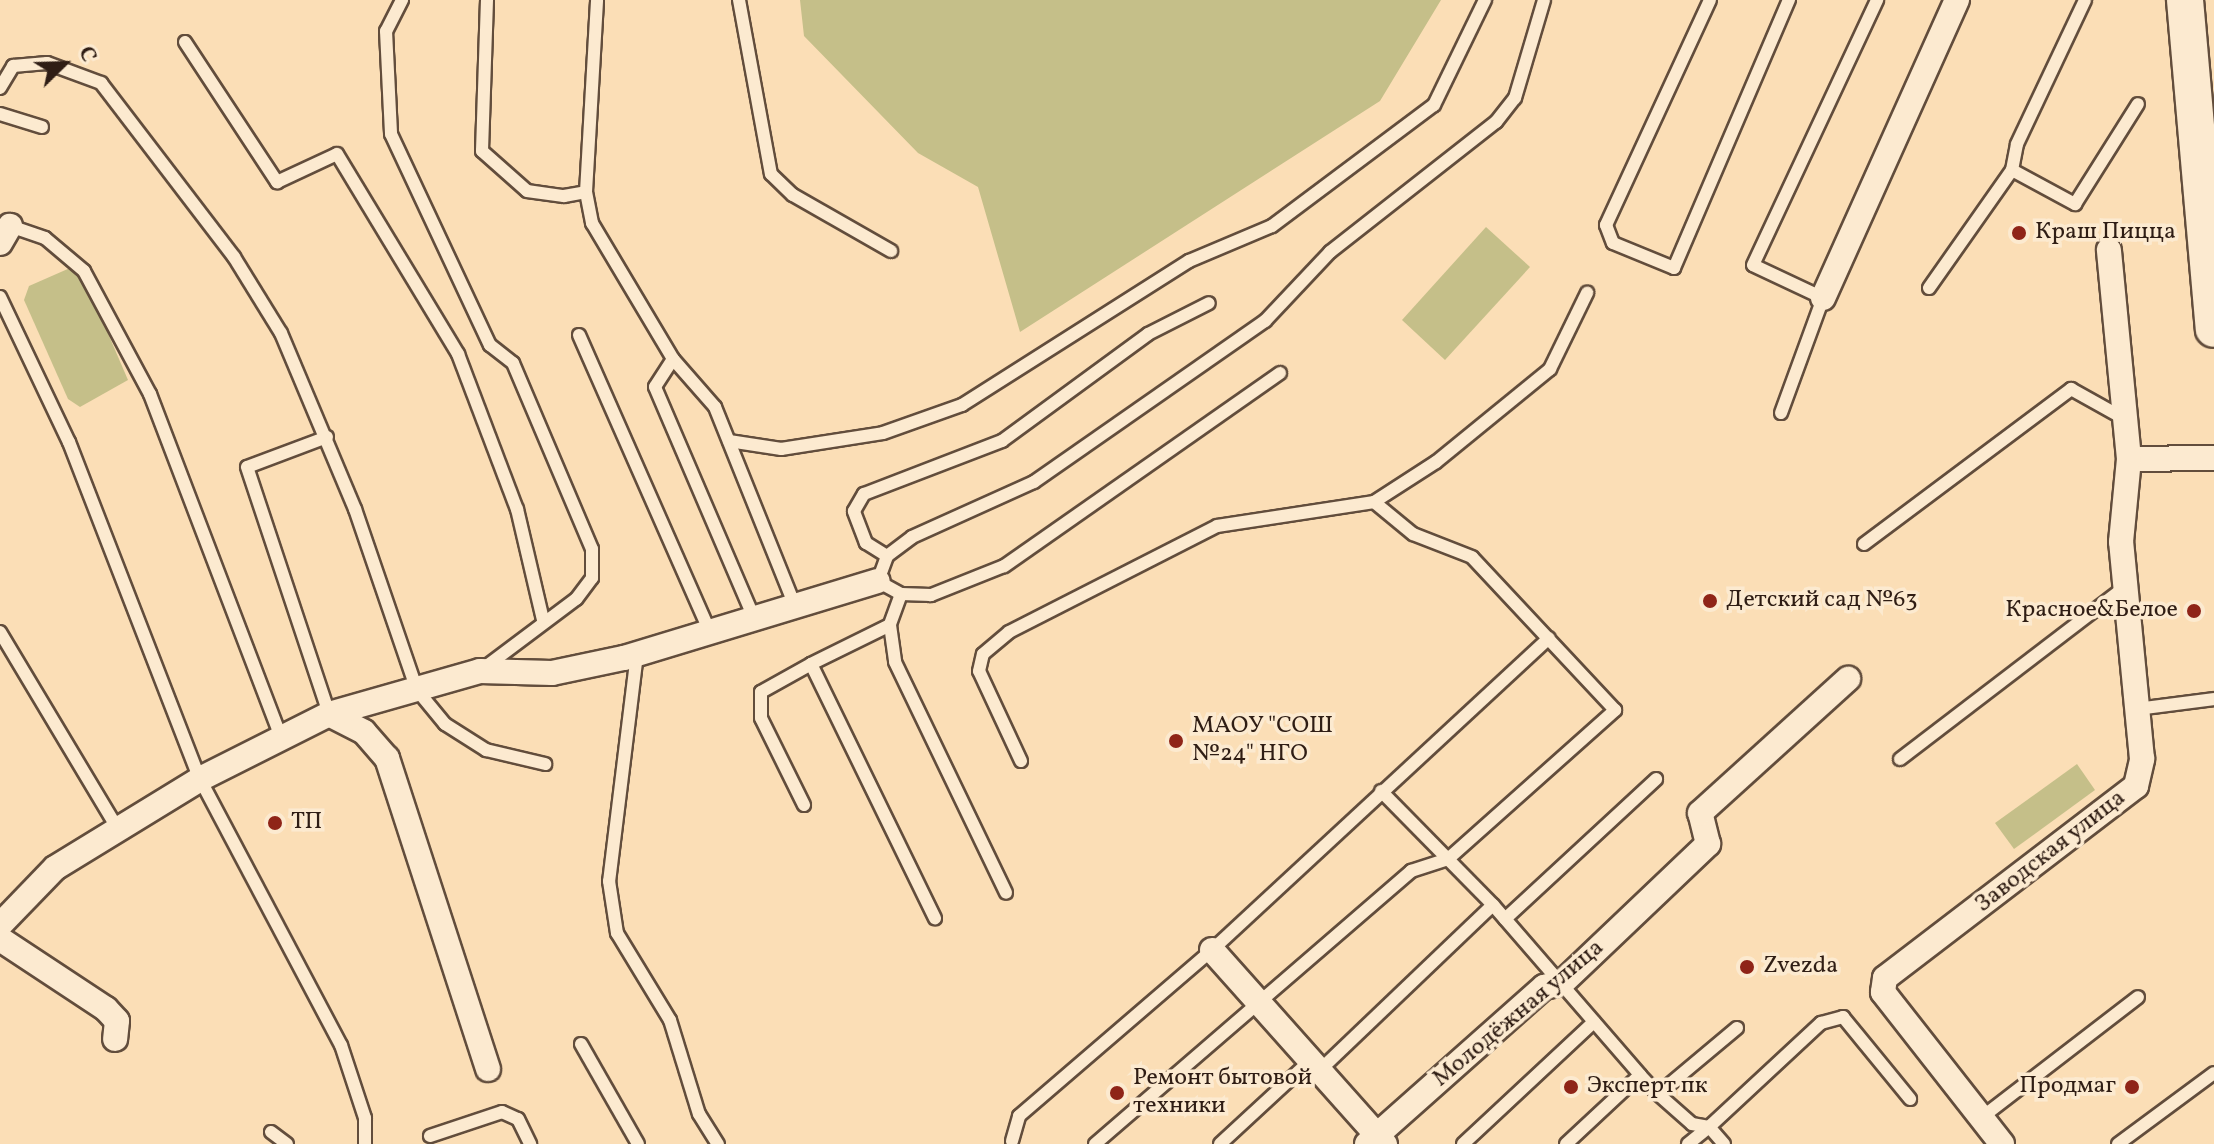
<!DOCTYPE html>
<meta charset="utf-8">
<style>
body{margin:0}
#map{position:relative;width:2214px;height:1144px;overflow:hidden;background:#fbdeb6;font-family:Vollkorn,serif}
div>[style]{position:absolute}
.green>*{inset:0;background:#c5bf89}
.roads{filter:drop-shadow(2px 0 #624d3c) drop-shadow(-2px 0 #624d3c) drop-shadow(0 2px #624d3c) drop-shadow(0 -2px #624d3c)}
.lane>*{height:12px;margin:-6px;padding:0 6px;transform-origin:6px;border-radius:6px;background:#fcead0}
.street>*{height:24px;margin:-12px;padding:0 12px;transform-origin:12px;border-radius:12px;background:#fcead0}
.secondary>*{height:36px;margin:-18px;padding:0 18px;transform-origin:18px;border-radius:18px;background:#fcead0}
.dots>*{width:22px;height:22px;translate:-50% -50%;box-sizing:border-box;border:4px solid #fcead0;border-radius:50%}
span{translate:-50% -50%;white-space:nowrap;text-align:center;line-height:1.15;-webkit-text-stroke:7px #fcead0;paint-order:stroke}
.poi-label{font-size:24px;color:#2f1d14}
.left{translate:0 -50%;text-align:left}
.right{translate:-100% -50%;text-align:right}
.street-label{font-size:24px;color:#2f1d14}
.north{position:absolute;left:24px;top:24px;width:80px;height:80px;-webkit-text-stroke:6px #fcead0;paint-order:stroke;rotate:67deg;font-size:22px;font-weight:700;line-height:32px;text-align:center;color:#2f1d14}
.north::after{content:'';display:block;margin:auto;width:28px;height:36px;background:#2f1d14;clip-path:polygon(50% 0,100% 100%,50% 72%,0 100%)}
</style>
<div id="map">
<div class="green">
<i style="clip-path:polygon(800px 0,1441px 0,1380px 101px,1020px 332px,978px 187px,918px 153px,804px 36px)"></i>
<i style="clip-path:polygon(1486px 227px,1530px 267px,1445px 360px,1402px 320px)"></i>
<i style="clip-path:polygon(70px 268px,82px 273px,128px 380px,80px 407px,68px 399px,24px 300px,29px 286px)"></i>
<i style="clip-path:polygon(2077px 764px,2095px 790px,2014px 849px,1995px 823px)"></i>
</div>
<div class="roads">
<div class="lane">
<i style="left:402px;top:0;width:35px;rotate:117deg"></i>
<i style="left:386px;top:31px;width:103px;rotate:87.2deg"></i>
<i style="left:391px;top:134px;width:233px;rotate:64.9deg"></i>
<i style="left:490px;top:345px;width:29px;rotate:38deg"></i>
<i style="left:513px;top:363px;width:202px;rotate:67deg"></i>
<i style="left:592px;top:549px;width:29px;rotate:90deg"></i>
<i style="left:592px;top:578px;width:26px;rotate:127deg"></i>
<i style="left:576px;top:599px;width:115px;rotate:143.1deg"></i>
<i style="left:487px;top:0;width:151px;rotate:91.9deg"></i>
<i style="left:482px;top:151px;width:60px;rotate:41.6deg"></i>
<i style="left:527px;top:191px;width:37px;rotate:8deg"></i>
<i style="left:564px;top:196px;width:22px;rotate:-10deg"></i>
<i style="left:586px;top:192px;width:192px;rotate:-86.7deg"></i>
<i style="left:739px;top:0;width:177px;rotate:79.6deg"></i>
<i style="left:771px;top:174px;width:30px;rotate:44deg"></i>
<i style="left:793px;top:195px;width:113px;rotate:29.7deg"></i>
<i style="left:1710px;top:0;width:248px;rotate:114.8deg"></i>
<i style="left:1606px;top:225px;width:19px;rotate:69deg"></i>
<i style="left:1613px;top:243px;width:66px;rotate:22.3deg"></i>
<i style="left:1674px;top:268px;width:292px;rotate:-66.8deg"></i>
<i style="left:185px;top:42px;width:168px;rotate:56.7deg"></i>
<i style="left:277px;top:182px;width:66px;rotate:-25deg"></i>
<i style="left:337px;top:154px;width:234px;rotate:58.8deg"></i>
<i style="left:458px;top:354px;width:166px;rotate:69.2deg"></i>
<i style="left:517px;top:509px;width:114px;rotate:76.8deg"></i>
<i style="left:0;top:88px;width:26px;rotate:-59deg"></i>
<i style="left:13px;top:66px;width:34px;rotate:-5deg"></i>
<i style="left:47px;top:63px;width:58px;rotate:20.3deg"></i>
<i style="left:101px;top:83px;width:219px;rotate:52.6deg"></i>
<i style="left:234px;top:257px;width:89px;rotate:58.3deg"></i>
<i style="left:281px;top:333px;width:191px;rotate:67.2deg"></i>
<i style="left:355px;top:509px;width:191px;rotate:71.1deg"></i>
<i style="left:417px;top:690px;width:44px;rotate:50.5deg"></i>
<i style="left:445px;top:724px;width:49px;rotate:32.4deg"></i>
<i style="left:486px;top:750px;width:61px;rotate:13.3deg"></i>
<i style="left:0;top:114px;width:44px;rotate:17.2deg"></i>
<i style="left:2012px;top:170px;width:72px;rotate:28.4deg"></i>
<i style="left:2075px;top:204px;width:118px;rotate:-57.8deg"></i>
<i style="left:586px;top:192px;width:32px;rotate:79deg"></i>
<i style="left:592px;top:223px;width:158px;rotate:59.2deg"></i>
<i style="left:673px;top:359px;width:64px;rotate:48.8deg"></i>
<i style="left:715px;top:407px;width:214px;rotate:68.1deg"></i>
<i style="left:10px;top:226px;width:37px;rotate:19deg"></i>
<i style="left:45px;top:238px;width:51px;rotate:40.2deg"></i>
<i style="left:84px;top:271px;width:140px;rotate:61.8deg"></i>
<i style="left:150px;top:394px;width:364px;rotate:69.1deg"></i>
<i style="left:1929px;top:288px;width:144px;rotate:-54.9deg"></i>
<i style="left:2012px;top:170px;width:26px;rotate:-79deg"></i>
<i style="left:2017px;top:144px;width:159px;rotate:-64.7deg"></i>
<i style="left:0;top:297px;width:161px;rotate:64.6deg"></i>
<i style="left:69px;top:442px;width:362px;rotate:68.8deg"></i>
<i style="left:200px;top:779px;width:301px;rotate:62.1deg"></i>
<i style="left:341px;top:1045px;width:77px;rotate:71.8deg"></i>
<i style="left:365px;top:1118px;width:26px;rotate:90deg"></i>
<i style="left:579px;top:335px;width:325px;rotate:66.2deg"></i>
<i style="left:673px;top:359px;width:33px;rotate:123deg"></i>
<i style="left:655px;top:387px;width:251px;rotate:66.8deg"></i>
<i style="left:1280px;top:373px;width:337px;rotate:145deg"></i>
<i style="left:1004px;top:566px;width:79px;rotate:158.3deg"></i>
<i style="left:931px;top:595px;width:30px;rotate:-178deg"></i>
<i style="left:901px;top:594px;width:26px;rotate:-151deg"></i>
<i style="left:878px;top:581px;width:27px;rotate:-70deg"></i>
<i style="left:887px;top:556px;width:31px;rotate:-37deg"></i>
<i style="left:912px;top:537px;width:134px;rotate:-24.3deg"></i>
<i style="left:1034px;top:482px;width:282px;rotate:-34.9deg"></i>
<i style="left:1265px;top:321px;width:95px;rotate:-46.7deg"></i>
<i style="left:1330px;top:252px;width:211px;rotate:-38.1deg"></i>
<i style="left:1496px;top:122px;width:31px;rotate:-52deg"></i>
<i style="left:1515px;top:98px;width:102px;rotate:-73.5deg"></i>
<i style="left:1781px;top:413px;width:122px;rotate:-69.9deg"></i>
<i style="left:1823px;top:298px;width:77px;rotate:-154.8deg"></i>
<i style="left:1753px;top:265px;width:293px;rotate:-64.9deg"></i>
<i style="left:327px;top:437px;width:85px;rotate:159.4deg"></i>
<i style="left:247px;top:467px;width:260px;rotate:71.6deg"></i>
<i style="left:729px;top:441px;width:53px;rotate:8.7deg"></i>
<i style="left:781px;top:449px;width:103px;rotate:-8.9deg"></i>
<i style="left:883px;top:433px;width:84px;rotate:-19.5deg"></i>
<i style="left:962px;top:405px;width:269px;rotate:-32.4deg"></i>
<i style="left:1189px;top:261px;width:90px;rotate:-22.9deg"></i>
<i style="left:1272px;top:226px;width:202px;rotate:-36.8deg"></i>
<i style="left:1434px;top:105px;width:117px;rotate:-64.1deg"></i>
<i style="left:1864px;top:544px;width:259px;rotate:-36.8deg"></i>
<i style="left:2071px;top:389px;width:60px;rotate:29.1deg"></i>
<i style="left:887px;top:556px;width:25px;rotate:-148deg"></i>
<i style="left:866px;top:543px;width:34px;rotate:-111deg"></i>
<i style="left:854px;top:511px;width:20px;rotate:-60deg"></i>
<i style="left:864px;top:494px;width:148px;rotate:-21deg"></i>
<i style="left:1002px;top:441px;width:181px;rotate:-36.2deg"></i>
<i style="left:1148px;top:334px;width:68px;rotate:-26.9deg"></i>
<i style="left:901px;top:594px;width:33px;rotate:110deg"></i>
<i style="left:890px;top:625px;width:37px;rotate:82deg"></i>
<i style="left:895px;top:662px;width:256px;rotate:64.3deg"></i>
<i style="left:890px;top:625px;width:88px;rotate:153.7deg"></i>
<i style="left:811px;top:664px;width:283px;rotate:64deg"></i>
<i style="left:0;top:632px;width:232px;rotate:59.1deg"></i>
<i style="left:637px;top:654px;width:229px;rotate:97deg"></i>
<i style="left:609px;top:881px;width:53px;rotate:81.3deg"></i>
<i style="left:617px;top:933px;width:102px;rotate:58.7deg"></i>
<i style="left:670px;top:1020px;width:98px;rotate:72.9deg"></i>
<i style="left:699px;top:1114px;width:36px;rotate:58deg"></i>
<i style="left:2137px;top:709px;width:78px;rotate:-7.4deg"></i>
<i style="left:1900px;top:759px;width:285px;rotate:-37.4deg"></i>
<i style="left:1021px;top:761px;width:99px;rotate:-115deg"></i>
<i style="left:979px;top:671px;width:17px;rotate:-77deg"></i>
<i style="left:983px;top:654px;width:34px;rotate:-40deg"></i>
<i style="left:1009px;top:632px;width:233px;rotate:-27deg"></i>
<i style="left:1217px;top:526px;width:159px;rotate:-8.7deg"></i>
<i style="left:1374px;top:502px;width:74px;rotate:-32.8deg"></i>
<i style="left:1436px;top:462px;width:147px;rotate:-39.2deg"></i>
<i style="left:1550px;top:369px;width:85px;rotate:-64deg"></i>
<i style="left:1381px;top:791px;width:160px;rotate:45.5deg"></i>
<i style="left:1493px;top:905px;width:225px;rotate:49.1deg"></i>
<i style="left:804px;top:805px;width:97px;rotate:-116.3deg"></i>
<i style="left:761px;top:718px;width:26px;rotate:-90deg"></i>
<i style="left:761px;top:692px;width:57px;rotate:-29.2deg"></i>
<i style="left:1505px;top:919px;width:206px;rotate:-42.8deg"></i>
<i style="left:581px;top:1044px;width:115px;rotate:60.3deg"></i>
<i style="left:1319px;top:1071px;width:240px;rotate:-43.7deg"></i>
<i style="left:1658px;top:1094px;width:45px;rotate:41.4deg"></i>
<i style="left:1692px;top:1124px;width:17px;rotate:10deg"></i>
<i style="left:1981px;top:1118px;width:198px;rotate:-37.6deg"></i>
<i style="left:271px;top:1132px;width:20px;rotate:37deg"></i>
<i style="left:430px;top:1136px;width:76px;rotate:-18.4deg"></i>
<i style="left:502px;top:1112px;width:17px;rotate:24deg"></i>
<i style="left:518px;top:1119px;width:28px;rotate:64deg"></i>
<i style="left:1012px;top:1141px;width:26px;rotate:-74deg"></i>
<i style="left:1019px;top:1116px;width:255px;rotate:-40.7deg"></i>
<i style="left:1212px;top:950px;width:459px;rotate:-42.8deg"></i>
<i style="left:1095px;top:1144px;width:418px;rotate:-40.8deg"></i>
<i style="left:1411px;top:871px;width:39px;rotate:-18deg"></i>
<i style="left:1448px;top:859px;width:224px;rotate:-41.7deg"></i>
<i style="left:1615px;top:710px;width:209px;rotate:-133.1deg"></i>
<i style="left:1472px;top:557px;width:63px;rotate:-158.7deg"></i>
<i style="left:1413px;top:534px;width:50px;rotate:-140.6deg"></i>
<i style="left:1220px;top:1144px;width:121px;rotate:-42.7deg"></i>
<i style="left:1463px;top:1144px;width:179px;rotate:-43deg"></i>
<i style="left:1566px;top:1144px;width:101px;rotate:-43deg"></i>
<i style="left:1640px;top:1075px;width:26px;rotate:47deg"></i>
<i style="left:1658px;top:1094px;width:103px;rotate:-39.9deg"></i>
<i style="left:1688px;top:1144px;width:27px;rotate:-39deg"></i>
<i style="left:1724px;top:1144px;width:23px;rotate:-131deg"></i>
<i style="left:1709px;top:1127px;width:153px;rotate:-42.9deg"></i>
<i style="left:1821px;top:1023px;width:23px;rotate:-15deg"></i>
<i style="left:1843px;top:1017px;width:106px;rotate:50.7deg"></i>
<i style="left:2118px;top:1144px;width:119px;rotate:-36.5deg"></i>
</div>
<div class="street">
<i style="left:0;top:243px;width:20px;rotate:-60deg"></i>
<i style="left:1823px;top:298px;width:327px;rotate:-65.8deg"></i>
<i style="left:2129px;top:459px;width:85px;rotate:-0.7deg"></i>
<i style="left:329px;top:714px;width:39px;rotate:27deg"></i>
<i style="left:364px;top:732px;width:35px;rotate:49deg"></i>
<i style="left:387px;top:758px;width:327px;rotate:72deg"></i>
<i style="left:0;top:925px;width:79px;rotate:-46deg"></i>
<i style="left:55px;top:868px;width:170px;rotate:-31.5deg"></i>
<i style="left:200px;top:779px;width:144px;rotate:-26.7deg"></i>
<i style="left:329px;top:714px;width:157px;rotate:-15.9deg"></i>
<i style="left:480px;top:671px;width:72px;rotate:1.6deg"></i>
<i style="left:552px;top:673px;width:74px;rotate:-11.8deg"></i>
<i style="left:624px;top:658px;width:265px;rotate:-16.9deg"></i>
<i style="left:0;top:939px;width:127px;rotate:33.4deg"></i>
<i style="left:106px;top:1009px;width:16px;rotate:47deg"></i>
<i style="left:117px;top:1021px;width:18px;rotate:96deg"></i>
<i style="left:1212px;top:950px;width:260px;rotate:48.3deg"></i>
<i style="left:1367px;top:1144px;width:237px;rotate:-41.6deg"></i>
<i style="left:1544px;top:987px;width:18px;rotate:-13deg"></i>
<i style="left:1562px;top:983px;width:202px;rotate:-43.6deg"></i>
<i style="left:1708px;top:844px;width:32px;rotate:-104deg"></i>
<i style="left:1700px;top:813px;width:200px;rotate:-42.2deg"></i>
<i style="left:2002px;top:1144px;width:193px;rotate:-128.1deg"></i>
<i style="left:1883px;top:992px;width:14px;rotate:-82deg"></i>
<i style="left:1885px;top:978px;width:316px;rotate:-37.4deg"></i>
<i style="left:2136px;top:786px;width:28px;rotate:-77deg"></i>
<i style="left:2142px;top:759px;width:218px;rotate:-95.5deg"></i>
<i style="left:2121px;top:542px;width:83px;rotate:-84.5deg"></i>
<i style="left:2129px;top:459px;width:210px;rotate:-95.5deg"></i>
</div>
<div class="secondary">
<i style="left:2185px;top:0;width:330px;rotate:85deg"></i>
</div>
</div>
<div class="dots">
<i style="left:2019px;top:233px;background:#8f2418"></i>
<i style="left:1710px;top:601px;background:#8f2418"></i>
<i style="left:2194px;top:611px;background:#8f2418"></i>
<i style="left:1176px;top:741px;background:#8f2418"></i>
<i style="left:275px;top:823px;background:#8f2418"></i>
<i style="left:1747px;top:967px;background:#8f2418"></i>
<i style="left:1571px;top:1087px;background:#8f2418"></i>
<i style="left:2132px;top:1087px;background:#8f2418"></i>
<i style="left:1117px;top:1093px;background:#8f2418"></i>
</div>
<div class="poi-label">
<span class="left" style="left:2035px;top:233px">Краш Пицца</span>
<span class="left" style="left:1726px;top:601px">Детский сад №63</span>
<span class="right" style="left:2178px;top:611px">Красное&amp;Белое</span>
<span class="left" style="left:1192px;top:741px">МАОУ "СОШ<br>№24" НГО</span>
<span class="left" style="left:291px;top:823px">ТП</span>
<span class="left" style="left:1763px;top:967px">Zvezda</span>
<span class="left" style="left:1133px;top:1093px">Ремонт бытовой<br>техники</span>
<span class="left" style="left:1587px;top:1087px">Эксперт пк</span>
<span class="right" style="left:2116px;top:1087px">Продмаг</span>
</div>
<div class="street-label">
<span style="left:2051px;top:852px;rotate:-38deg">Заводская улица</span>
<span style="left:1519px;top:1014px;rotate:-40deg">Молодёжная улица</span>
</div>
<div class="north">С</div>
</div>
